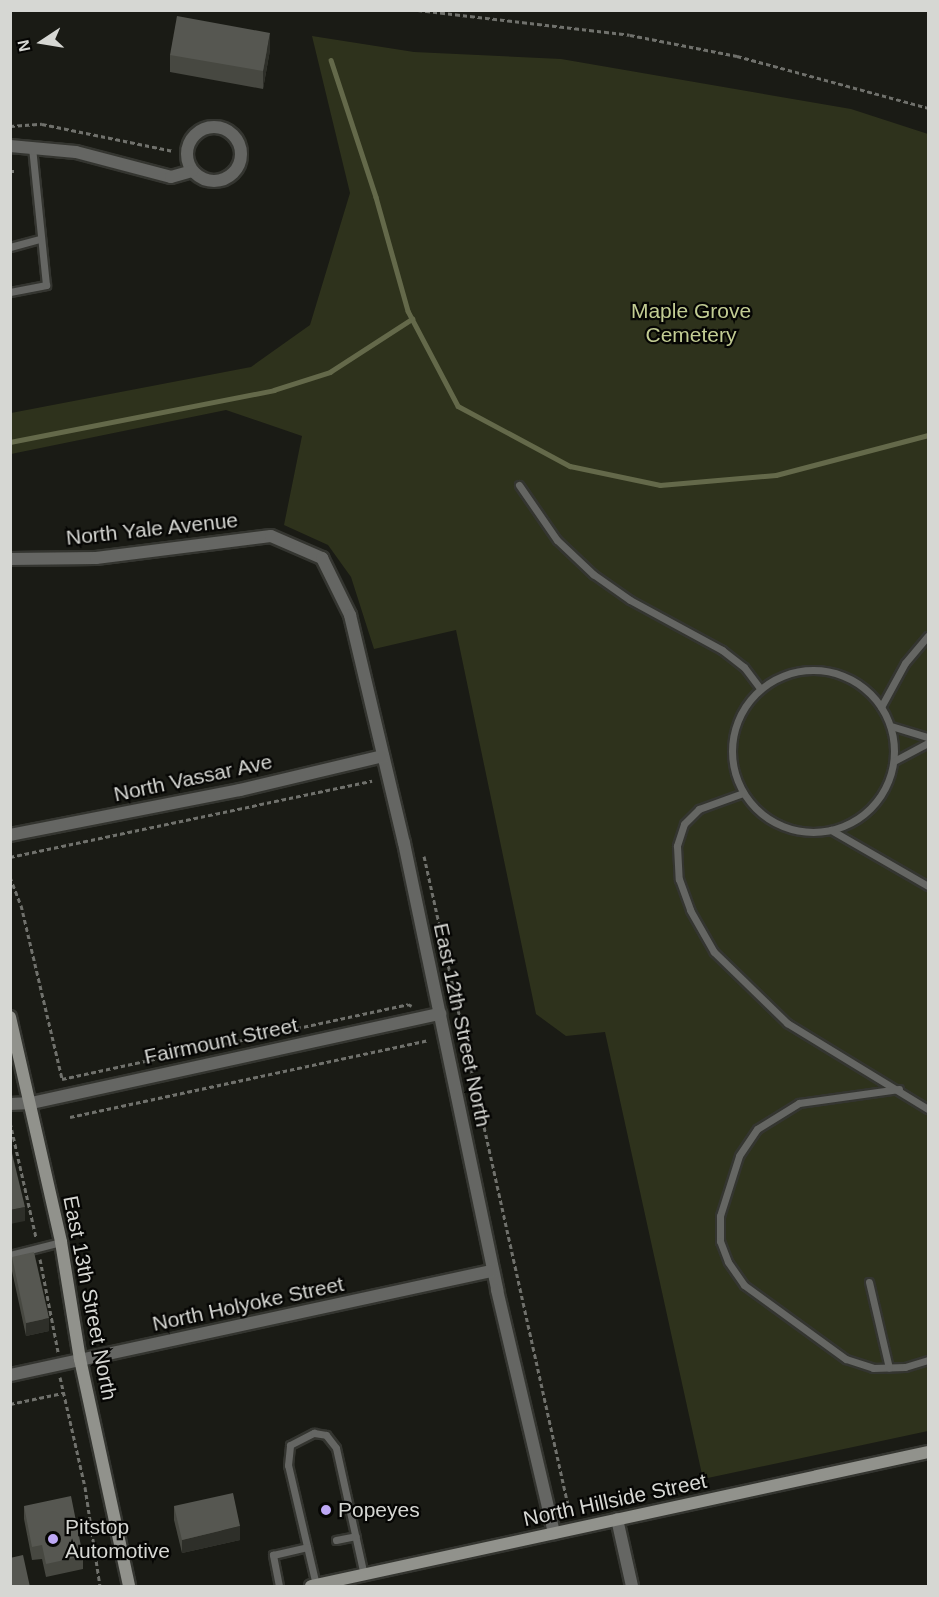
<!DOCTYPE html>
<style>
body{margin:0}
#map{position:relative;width:939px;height:1597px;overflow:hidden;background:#1a1b15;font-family:Helvetica,sans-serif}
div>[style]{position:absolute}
.green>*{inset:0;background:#2e321c}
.stream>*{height:4.5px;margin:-2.25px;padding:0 2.25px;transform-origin:2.25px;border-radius:2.25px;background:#64694a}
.path>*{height:3px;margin-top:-1.5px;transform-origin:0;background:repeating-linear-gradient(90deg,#70716c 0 4.5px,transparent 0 7.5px)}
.roads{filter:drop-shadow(2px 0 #343530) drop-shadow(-2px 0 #343530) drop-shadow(0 2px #343530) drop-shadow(0 -2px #343530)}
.service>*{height:7px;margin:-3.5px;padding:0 3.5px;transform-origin:3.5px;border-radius:3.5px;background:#656663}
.service>.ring{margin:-3.5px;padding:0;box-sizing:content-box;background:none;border:7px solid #656663;border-radius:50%}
.minor>*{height:12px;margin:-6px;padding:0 6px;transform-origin:6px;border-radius:6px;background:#656663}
.minor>.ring{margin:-6px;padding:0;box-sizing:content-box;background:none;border:12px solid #656663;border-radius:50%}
.secondary>*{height:12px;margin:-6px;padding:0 6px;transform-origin:6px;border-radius:6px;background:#91928c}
.wall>*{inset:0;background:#474841}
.shaded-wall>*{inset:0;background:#2e2f29}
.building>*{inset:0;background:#565751}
.dots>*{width:16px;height:16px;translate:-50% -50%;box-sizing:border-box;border:3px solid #060604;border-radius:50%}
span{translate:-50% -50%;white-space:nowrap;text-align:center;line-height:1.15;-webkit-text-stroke:4.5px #060604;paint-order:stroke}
.park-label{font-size:21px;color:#c2cc93}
.street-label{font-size:21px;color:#d6d7d3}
.poi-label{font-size:21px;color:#d6d7d3}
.left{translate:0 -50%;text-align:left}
.frame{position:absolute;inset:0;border:12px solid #d6d7d3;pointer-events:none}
.north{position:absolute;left:12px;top:12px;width:60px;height:60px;-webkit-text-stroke:4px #060604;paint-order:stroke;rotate:258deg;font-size:16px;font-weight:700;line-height:24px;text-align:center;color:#d6d7d3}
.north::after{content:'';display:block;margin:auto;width:21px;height:27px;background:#d6d7d3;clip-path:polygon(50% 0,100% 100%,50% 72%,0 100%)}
</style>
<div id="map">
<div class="green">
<i style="clip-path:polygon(312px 36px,414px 52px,561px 59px,851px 109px,928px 134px,928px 1431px,703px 1479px,605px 1032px,566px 1036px,536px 1014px,456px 630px,374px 649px,351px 577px,328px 545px,284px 525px,302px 436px,226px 410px,11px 454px,11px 413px,251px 367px,310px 325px,350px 193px)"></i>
</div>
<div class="stream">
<i style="left:331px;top:60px;width:144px;rotate:71.8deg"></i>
<i style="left:376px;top:197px;width:118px;rotate:74.3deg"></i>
<i style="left:408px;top:311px;width:107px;rotate:62.2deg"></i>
<i style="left:458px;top:406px;width:127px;rotate:28.2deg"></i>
<i style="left:570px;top:466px;width:92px;rotate:11.9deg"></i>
<i style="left:660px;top:485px;width:116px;rotate:-4.9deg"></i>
<i style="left:776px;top:475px;width:157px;rotate:-14.7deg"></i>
<i style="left:10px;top:442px;width:269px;rotate:-11.1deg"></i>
<i style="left:274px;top:390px;width:59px;rotate:-17.8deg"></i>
<i style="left:330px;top:372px;width:98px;rotate:-32.9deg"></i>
</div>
<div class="path">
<i style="left:418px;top:10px;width:213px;rotate:6.7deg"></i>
<i style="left:630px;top:35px;width:109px;rotate:11.1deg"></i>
<i style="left:737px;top:56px;width:198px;rotate:15.2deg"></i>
<i style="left:10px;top:126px;width:32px;rotate:-4deg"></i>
<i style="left:42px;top:124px;width:134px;rotate:11.6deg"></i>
<i style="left:10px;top:171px;width:6px"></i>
<i style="left:424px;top:856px;width:665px;rotate:77.49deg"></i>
<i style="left:10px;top:857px;width:370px;rotate:-11.9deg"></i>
<i style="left:10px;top:877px;width:30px;rotate:69deg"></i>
<i style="left:21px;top:905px;width:179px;rotate:76.7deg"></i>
<i style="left:62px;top:1079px;width:354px;rotate:-12.2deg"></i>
<i style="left:408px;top:1004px;width:4px;rotate:27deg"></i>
<i style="left:70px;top:1117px;width:366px;rotate:-12.1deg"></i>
<i style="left:10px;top:1122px;width:118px;rotate:77.3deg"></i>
<i style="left:40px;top:1259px;width:95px;rotate:79deg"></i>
<i style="left:60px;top:1377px;width:113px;rotate:77.2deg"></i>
<i style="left:85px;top:1487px;width:100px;rotate:81.4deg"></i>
<i style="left:10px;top:1404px;width:54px;rotate:-11.7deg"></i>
</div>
<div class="roads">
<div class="service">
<i style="left:10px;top:247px;width:31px;rotate:-15deg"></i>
<i style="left:10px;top:292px;width:37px;rotate:-11deg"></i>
<i style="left:46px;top:285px;width:138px;rotate:-95.8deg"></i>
<i style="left:519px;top:485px;width:67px;rotate:55.4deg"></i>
<i style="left:557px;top:540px;width:50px;rotate:43.4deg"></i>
<i style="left:593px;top:574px;width:45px;rotate:35.1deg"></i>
<i style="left:630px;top:600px;width:105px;rotate:28.5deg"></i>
<i style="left:722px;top:650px;width:28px;rotate:38deg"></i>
<i style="left:744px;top:667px;width:26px;rotate:53deg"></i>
<i class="ring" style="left:732px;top:670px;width:155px;height:155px"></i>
<i style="left:881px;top:707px;width:50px;rotate:-61.4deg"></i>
<i style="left:905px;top:663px;width:35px;rotate:-50deg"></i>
<i style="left:891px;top:726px;width:39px;rotate:17deg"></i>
<i style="left:894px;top:761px;width:38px;rotate:-28deg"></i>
<i style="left:743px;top:793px;width:47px;rotate:160deg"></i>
<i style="left:699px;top:809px;width:21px;rotate:135deg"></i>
<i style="left:684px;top:824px;width:23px;rotate:108deg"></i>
<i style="left:677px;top:846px;width:33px;rotate:87deg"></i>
<i style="left:679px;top:879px;width:33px;rotate:70deg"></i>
<i style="left:690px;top:910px;width:48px;rotate:60.3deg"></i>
<i style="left:714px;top:952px;width:102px;rotate:44.2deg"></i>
<i style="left:787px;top:1023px;width:165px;rotate:31.4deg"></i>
<i style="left:831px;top:830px;width:112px;rotate:30deg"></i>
<i style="left:899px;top:1089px;width:101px;rotate:172deg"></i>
<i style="left:799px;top:1103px;width:49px;rotate:148.2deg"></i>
<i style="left:757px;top:1129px;width:32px;rotate:124deg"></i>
<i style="left:739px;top:1156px;width:63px;rotate:107.6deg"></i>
<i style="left:720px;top:1216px;width:25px;rotate:90deg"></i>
<i style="left:720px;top:1241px;width:22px;rotate:69deg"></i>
<i style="left:728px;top:1262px;width:28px;rotate:55deg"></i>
<i style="left:744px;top:1285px;width:126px;rotate:36deg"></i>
<i style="left:846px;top:1359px;width:28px;rotate:18deg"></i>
<i style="left:873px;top:1368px;width:32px;rotate:-2deg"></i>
<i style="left:905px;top:1367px;width:24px;rotate:-17deg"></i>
<i style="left:10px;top:1255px;width:53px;rotate:-14.3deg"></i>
<i style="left:869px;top:1282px;width:88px;rotate:76.9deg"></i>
<i style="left:336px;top:1540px;width:20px;rotate:-11deg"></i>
<i style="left:316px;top:1585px;width:123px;rotate:-103.1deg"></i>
<i style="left:288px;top:1465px;width:20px;rotate:-84deg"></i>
<i style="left:290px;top:1445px;width:27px;rotate:-27deg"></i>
<i style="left:314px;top:1433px;width:12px;rotate:9deg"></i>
<i style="left:326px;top:1435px;width:16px;rotate:52deg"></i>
<i style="left:336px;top:1448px;width:130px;rotate:77.6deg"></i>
<i style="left:279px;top:1586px;width:32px;rotate:-101deg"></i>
<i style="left:273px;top:1555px;width:35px;rotate:-13deg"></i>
</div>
<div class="minor">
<i class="ring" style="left:187px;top:127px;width:42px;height:42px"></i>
<i style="left:10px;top:146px;width:66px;rotate:5.2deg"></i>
<i style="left:76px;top:152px;width:98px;rotate:14.7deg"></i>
<i style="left:171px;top:177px;width:22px;rotate:-16deg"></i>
<i style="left:10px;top:559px;width:86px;rotate:-0.7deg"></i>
<i style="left:96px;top:558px;width:176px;rotate:-7.2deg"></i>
<i style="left:271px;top:536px;width:56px;rotate:23.3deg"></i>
<i style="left:322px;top:558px;width:64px;rotate:63.8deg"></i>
<i style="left:350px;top:615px;width:234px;rotate:76.7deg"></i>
<i style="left:404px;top:843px;width:457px;rotate:78.2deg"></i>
<i style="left:497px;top:1290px;width:250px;rotate:76.8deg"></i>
<i style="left:10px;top:835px;width:234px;rotate:-11.1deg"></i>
<i style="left:240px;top:790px;width:147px;rotate:-13.4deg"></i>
<i style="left:10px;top:1104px;width:21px;rotate:-3deg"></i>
<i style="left:31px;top:1103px;width:419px;rotate:-12.3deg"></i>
<i style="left:10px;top:1375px;width:494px;rotate:-12.2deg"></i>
<i style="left:617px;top:1519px;width:69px;rotate:77.4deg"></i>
</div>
<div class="secondary">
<i style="left:10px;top:1017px;width:231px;rotate:77.2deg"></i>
<i style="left:61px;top:1242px;width:119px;rotate:80.8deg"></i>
<i style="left:80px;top:1359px;width:232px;rotate:77.8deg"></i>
<i style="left:311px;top:1586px;width:631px;rotate:-12.25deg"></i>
</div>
</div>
<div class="wall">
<i style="clip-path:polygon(270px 50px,263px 89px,170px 72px,170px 55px)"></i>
<i style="clip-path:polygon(12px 1257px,49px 1331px,26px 1336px,12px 1271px)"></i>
<i style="clip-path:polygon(24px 1506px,83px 1556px,83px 1569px,46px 1577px,42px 1559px,32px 1560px,24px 1519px)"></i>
<i style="clip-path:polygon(174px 1506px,240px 1540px,182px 1553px,174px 1520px)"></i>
</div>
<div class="shaded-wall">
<i style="clip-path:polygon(270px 33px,270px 50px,263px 89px,263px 71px)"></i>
<i style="clip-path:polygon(25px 1207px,25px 1221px,10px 1224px,10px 1210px)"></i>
<i style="clip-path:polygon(49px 1318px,49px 1331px,26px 1336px,26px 1323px)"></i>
<i style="clip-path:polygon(240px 1526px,240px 1540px,182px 1553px,182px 1540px)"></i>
</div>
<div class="building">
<i style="clip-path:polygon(177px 16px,270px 33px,263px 71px,170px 55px)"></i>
<i style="clip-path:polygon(10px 1145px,25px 1207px,10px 1210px)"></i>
<i style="clip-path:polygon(34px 1252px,49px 1318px,26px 1323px,12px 1257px)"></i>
<i style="clip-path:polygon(233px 1493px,240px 1526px,182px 1540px,174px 1506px)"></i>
<i style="clip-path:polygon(71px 1496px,83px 1556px,46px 1564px,42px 1545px,32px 1547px,24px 1506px)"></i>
<i style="clip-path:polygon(23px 1555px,30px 1587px,10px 1587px,10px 1558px)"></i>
</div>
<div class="dots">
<i style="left:326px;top:1510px;background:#bea9f5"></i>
<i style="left:53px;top:1539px;background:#bea9f5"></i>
</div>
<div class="park-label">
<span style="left:691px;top:323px">Maple Grove<br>Cemetery</span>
</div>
<div class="street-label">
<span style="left:152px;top:529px;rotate:-6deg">North Yale Avenue</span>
<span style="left:193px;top:778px;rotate:-12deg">North Vassar Ave</span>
<span style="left:462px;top:1025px;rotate:78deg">East 12th Street North</span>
<span style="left:221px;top:1041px;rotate:-12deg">Fairmount Street</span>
<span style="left:90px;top:1298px;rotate:79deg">East 13th Street North</span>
<span style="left:248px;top:1304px;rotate:-12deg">North Holyoke Street</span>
<span style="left:615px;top:1500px;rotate:-12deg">North Hillside Street</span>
</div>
<div class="poi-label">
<span class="left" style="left:338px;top:1510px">Popeyes</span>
<span class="left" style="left:65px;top:1539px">Pitstop<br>Automotive</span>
</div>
<div class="frame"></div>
<div class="north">N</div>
</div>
